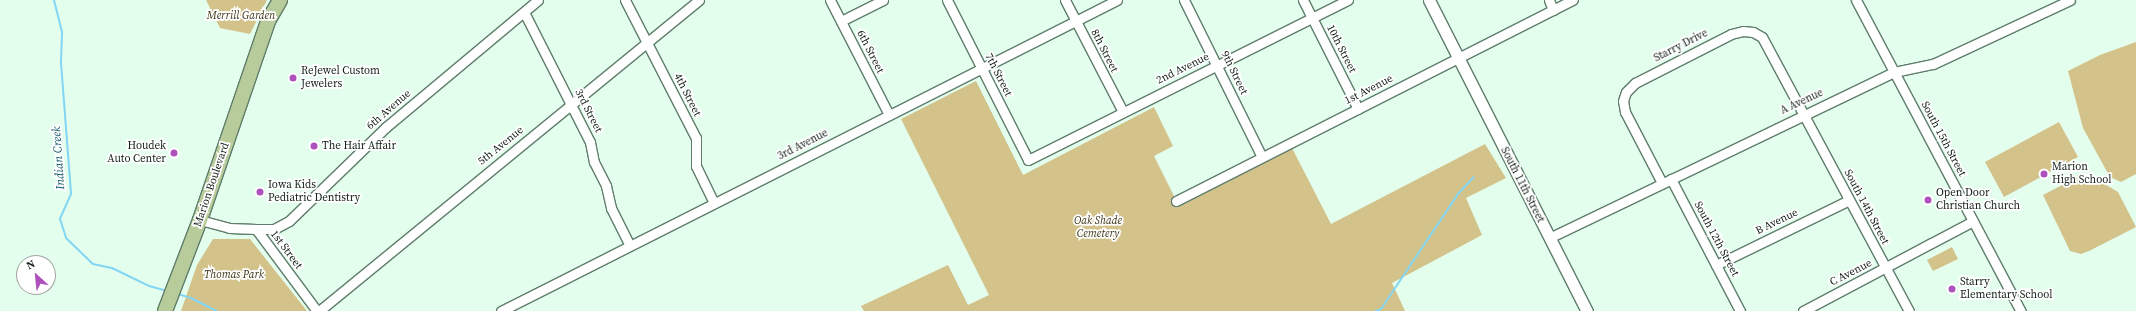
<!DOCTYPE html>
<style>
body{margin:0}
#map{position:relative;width:2136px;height:311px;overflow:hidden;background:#e4feee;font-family:"Source Serif 4",serif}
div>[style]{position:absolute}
.green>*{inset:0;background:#d3c28a}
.stream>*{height:2px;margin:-1px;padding:0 1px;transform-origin:1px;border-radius:1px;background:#82d5f3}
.roads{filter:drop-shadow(1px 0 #5f7d6b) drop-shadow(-1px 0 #5f7d6b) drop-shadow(0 1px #5f7d6b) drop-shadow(0 -1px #5f7d6b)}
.minor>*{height:9px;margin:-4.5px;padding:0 4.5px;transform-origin:4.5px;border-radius:4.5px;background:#fff}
.tertiary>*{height:11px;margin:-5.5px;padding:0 5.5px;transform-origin:5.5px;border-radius:5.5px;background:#fff}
.primary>*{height:14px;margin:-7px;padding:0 7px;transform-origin:7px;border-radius:7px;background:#b8cb9a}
.dots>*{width:11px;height:11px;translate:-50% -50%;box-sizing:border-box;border:2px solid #fff;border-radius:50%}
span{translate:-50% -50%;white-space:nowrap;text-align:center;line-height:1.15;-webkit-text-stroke:3.5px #fff;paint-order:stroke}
.park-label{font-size:11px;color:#3e3617;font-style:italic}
.street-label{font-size:11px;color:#132018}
.poi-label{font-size:11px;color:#132018}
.left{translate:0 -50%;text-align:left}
.right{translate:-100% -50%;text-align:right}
.water-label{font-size:12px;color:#175a6f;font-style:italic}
.north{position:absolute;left:16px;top:255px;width:40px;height:40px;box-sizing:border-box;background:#fff;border:1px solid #a1a6a3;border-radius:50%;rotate:333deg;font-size:11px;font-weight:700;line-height:16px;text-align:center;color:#132018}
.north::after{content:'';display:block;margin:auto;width:14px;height:18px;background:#ad52bd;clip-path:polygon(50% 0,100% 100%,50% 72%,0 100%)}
</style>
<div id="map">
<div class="green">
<i style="clip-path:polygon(206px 0,267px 0,250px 34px,220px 28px)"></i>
<i style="clip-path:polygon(2136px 42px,2136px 174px,2121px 182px,2110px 177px,2083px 128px,2068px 71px,2100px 55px)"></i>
<i style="clip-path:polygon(976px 81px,1023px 175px,1154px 107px,1173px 146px,1154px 156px,1179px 206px,1292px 148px,1331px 224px,1485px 144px,1506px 178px,1466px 198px,1482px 235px,1392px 283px,1405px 311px,864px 311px,861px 306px,948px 265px,968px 305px,989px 295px,901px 119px)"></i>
<i style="clip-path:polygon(2059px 122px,2078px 157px,2004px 197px,1985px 162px)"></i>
<i style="clip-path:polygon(2076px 178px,2098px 180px,2118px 192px,2136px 227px,2089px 251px,2081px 254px,2070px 251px,2043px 195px)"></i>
<i style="clip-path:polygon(213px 239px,250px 239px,307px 311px,181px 311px,197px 265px)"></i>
<i style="clip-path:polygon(1952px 247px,1958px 259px,1933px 271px,1927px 260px)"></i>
</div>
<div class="stream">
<i style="left:54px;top:0;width:34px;rotate:76deg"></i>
<i style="left:62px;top:33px;width:30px;rotate:92deg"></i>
<i style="left:61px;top:63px;width:131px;rotate:85.6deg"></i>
<i style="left:71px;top:194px;width:27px;rotate:114deg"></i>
<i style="left:60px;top:219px;width:20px;rotate:72deg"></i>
<i style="left:66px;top:238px;width:37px;rotate:44deg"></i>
<i style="left:93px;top:264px;width:19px;rotate:12deg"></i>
<i style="left:112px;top:268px;width:41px;rotate:25.9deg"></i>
<i style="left:149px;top:286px;width:20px;rotate:15deg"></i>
<i style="left:178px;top:294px;width:14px;rotate:17deg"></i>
<i style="left:191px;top:298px;width:28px;rotate:27deg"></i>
<i style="left:1376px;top:311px;width:5px;rotate:-22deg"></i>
<i style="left:1381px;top:309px;width:138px;rotate:-56.2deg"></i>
<i style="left:1458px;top:194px;width:23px;rotate:-47deg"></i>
</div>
<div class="roads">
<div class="minor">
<i style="left:625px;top:0;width:155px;rotate:62.8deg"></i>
<i style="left:696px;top:138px;width:28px;rotate:90deg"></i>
<i style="left:696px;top:166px;width:41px;rotate:64.1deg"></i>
<i style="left:830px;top:0;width:129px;rotate:62.8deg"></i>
<i style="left:947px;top:0;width:179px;rotate:63.1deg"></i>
<i style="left:1028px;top:160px;width:358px;rotate:-26.6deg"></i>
<i style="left:1065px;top:0;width:126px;rotate:62.6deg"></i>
<i style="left:1184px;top:0;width:175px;rotate:63.6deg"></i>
<i style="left:1303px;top:0;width:122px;rotate:63.2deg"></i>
<i style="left:1549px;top:0;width:11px;rotate:68deg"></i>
<i style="left:1856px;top:0;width:352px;rotate:62.1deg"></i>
<i style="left:524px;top:12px;width:146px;rotate:63.1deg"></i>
<i style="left:590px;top:142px;width:20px;rotate:79deg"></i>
<i style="left:594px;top:162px;width:27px;rotate:63deg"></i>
<i style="left:606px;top:186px;width:23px;rotate:77deg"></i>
<i style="left:611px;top:208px;width:42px;rotate:63.4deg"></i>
<i style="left:841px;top:21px;width:47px;rotate:-26.6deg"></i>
<i style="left:1671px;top:179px;width:149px;rotate:62.4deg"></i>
<i style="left:1662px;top:183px;width:80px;rotate:-117.5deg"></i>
<i style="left:1625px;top:112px;width:11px;rotate:-100deg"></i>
<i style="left:1623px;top:101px;width:9px;rotate:-72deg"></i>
<i style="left:1626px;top:92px;width:13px;rotate:-45deg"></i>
<i style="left:1635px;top:83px;width:108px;rotate:-27deg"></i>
<i style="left:1731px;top:34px;width:12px;rotate:-14deg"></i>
<i style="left:1743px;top:31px;width:10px;rotate:6deg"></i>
<i style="left:1753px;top:32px;width:10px;rotate:29deg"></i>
<i style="left:1762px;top:37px;width:311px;rotate:61.8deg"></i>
<i style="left:1176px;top:201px;width:445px;rotate:-26.9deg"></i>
<i style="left:200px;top:220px;width:30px;rotate:15deg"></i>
<i style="left:229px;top:228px;width:27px;rotate:2deg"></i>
<i style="left:256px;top:229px;width:18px"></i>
<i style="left:274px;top:229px;width:17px;rotate:-28deg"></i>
<i style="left:289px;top:221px;width:135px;rotate:-44.1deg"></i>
<i style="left:386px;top:127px;width:198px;rotate:-39.9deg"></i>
<i style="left:256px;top:229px;width:102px;rotate:53.4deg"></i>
<i style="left:1549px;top:238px;width:383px;rotate:-25.7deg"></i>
<i style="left:1894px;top:72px;width:40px;rotate:-12deg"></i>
<i style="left:1933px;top:64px;width:151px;rotate:-25deg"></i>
<i style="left:1716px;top:265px;width:148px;rotate:-26deg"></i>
<i style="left:319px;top:311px;width:491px;rotate:-39.3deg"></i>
<i style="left:501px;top:311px;width:690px;rotate:-26.79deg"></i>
<i style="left:1803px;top:311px;width:192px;rotate:-27.9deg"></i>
</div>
<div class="tertiary">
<i style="left:1429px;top:0;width:349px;rotate:63.1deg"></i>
</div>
<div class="primary">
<i style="left:165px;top:311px;width:97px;rotate:-69deg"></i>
<i style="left:200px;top:220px;width:210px;rotate:-71.1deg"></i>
<i style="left:268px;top:21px;width:24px;rotate:-60deg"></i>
</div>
</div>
<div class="dots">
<i style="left:293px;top:78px;background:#ad52bd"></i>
<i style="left:314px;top:146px;background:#ad52bd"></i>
<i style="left:174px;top:153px;background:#ad52bd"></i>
<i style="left:2044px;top:174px;background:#ad52bd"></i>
<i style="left:260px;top:192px;background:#ad52bd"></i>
<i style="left:1928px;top:200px;background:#ad52bd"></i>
<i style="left:1952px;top:289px;background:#ad52bd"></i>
</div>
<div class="park-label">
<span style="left:241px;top:16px">Merrill Garden</span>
<span style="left:1098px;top:228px">Oak Shade<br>Cemetery</span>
<span style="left:234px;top:275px">Thomas Park</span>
</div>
<div class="street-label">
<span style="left:1681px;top:46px;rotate:-27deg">Starry Drive</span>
<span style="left:1341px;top:49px;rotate:63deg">10th Street</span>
<span style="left:1104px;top:51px;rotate:63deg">8th Street</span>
<span style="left:870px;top:52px;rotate:63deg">6th Street</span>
<span style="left:1183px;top:69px;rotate:-26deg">2nd Avenue</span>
<span style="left:1234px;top:73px;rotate:64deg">9th Street</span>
<span style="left:998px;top:75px;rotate:63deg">7th Street</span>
<span style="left:1369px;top:90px;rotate:-27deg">1st Avenue</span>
<span style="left:687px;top:95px;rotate:63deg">4th Street</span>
<span style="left:1802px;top:102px;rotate:-25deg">A Avenue</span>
<span style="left:389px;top:110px;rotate:-41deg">6th Avenue</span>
<span style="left:588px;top:111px;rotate:63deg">3rd Street</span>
<span style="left:1943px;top:139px;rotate:62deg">South 15th Street</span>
<span style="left:803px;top:145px;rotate:-27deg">3rd Avenue</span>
<span style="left:501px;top:146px;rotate:-39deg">5th Avenue</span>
<span style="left:212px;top:185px;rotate:-71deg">Marion Boulevard</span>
<span style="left:1522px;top:185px;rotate:63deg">South 11th Street</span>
<span style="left:1866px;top:207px;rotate:62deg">South 14th Street</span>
<span style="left:1777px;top:222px;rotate:-26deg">B Avenue</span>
<span style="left:1716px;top:239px;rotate:62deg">South 12th Street</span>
<span style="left:286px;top:250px;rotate:53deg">1st Street</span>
<span style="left:1851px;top:273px;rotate:-27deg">C Avenue</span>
</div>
<div class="poi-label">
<span class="left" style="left:301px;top:78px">ReJewel Custom<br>Jewelers</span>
<span class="left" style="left:322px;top:146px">The Hair Affair</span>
<span class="right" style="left:166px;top:153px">Houdek<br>Auto Center</span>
<span class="left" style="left:2052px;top:174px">Marion<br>High School</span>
<span class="left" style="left:268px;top:192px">Iowa Kids<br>Pediatric Dentistry</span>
<span class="left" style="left:1936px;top:200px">Open Door<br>Christian Church</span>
<span class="left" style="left:1960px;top:289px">Starry<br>Elementary School</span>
</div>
<div class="water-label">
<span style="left:59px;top:158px;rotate:-94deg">Indian Creek</span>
</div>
<div class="north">N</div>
</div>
